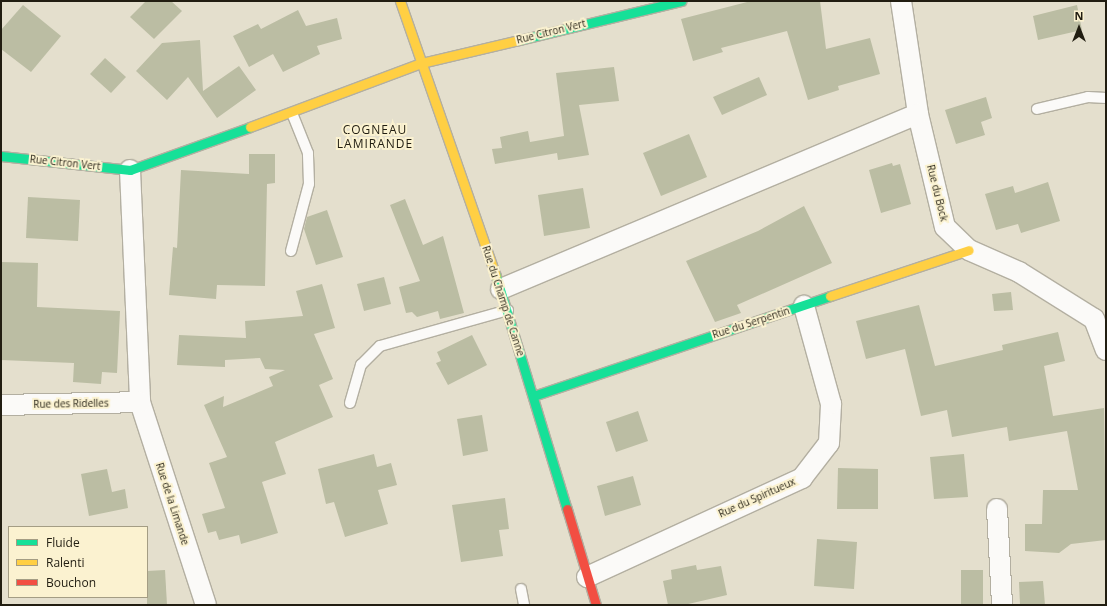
<!DOCTYPE html>
<style>
body{margin:0}
#map{position:relative;width:1107px;height:606px;overflow:hidden;background:#e4dfcd;font-family:"Open Sans",sans-serif}
div>[style]{position:absolute}
.building>*{inset:0;background:#bbbda3}
.roads{filter:drop-shadow(1px 0 #b3afa1) drop-shadow(-1px 0 #b3afa1) drop-shadow(0 1px #b3afa1) drop-shadow(0 -1px #b3afa1)}
.lane>*{height:10px;margin:-5px;padding:0 5px;transform-origin:5px;border-radius:5px;background:#fbfaf8}
.street>*{height:20px;margin:-10px;padding:0 10px;transform-origin:10px;border-radius:10px;background:#fbfaf8}
.fast>*{height:9px;margin:-4.5px;padding:0 4.5px;transform-origin:4.5px;border-radius:4.5px;background:#16e098}
.slow>*{height:9px;margin:-4.5px;padding:0 4.5px;transform-origin:4.5px;border-radius:4.5px;background:#ffcf43}
.jam>*{height:9px;margin:-4.5px;padding:0 4.5px;transform-origin:4.5px;border-radius:4.5px;background:#f24e42}
span{translate:-50% -50%;white-space:nowrap;text-align:center;line-height:1.15;-webkit-text-stroke:4px #fbf2d0;paint-order:stroke}
.street-label{font-size:10px;color:#211d11}
.quarter-label{font-size:12px;color:#211d11;letter-spacing:1px}
.frame{position:absolute;inset:0;border:2px solid #211d11;pointer-events:none}
.legend{position:absolute;left:8px;top:526px;width:140px;height:72px;box-sizing:border-box;background:#fbf2d0;border:1px solid #a49d84;margin:0;padding:5px 7px;list-style:none;font-size:12px;color:#211d11}
.legend li{display:flex;align-items:center;gap:8px;height:20px}
.legend b{width:20px;border:1px solid #a49d84}
.north{position:absolute;left:1059px;top:8px;width:40px;height:40px;-webkit-text-stroke:3px #fbf2d0;paint-order:stroke;rotate:0deg;font-size:11px;font-weight:700;line-height:16px;text-align:center;color:#211d11}
.north::after{content:'';display:block;margin:auto;width:14px;height:18px;background:#211d11;clip-path:polygon(50% 0,100% 100%,50% 72%,0 100%)}
</style>
<div id="map">
<div class="building">
<i style="clip-path:polygon(146px 1px,171px 1px,182px 11px,154px 39px,130px 17px)"></i>
<i style="clip-path:polygon(751px 1px,820px 1px,826px 49px,870px 38px,880px 74px,838px 86px,839px 90px,808px 100px,787px 31px,721px 48px,723px 52px,693px 61px,681px 19px)"></i>
<i style="clip-path:polygon(23px 5px,61px 36px,31px 72px,1px 49px,1px 30px)"></i>
<i style="clip-path:polygon(1077px 5px,1082px 30px,1038px 40px,1033px 16px)"></i>
<i style="clip-path:polygon(298px 10px,306px 26px,337px 18px,342px 39px,317px 46px,320px 54px,283px 72px,273px 54px,249px 67px,233px 36px,258px 24px,261px 29px)"></i>
<i style="clip-path:polygon(200px 40px,203px 91px,239px 66px,256px 90px,217px 118px,188px 77px,167px 100px,136px 71px,162px 43px)"></i>
<i style="clip-path:polygon(105px 58px,126px 77px,111px 93px,90px 74px)"></i>
<i style="clip-path:polygon(614px 67px,619px 101px,579px 105px,589px 155px,558px 160px,557px 153px,495px 164px,492px 149px,502px 148px,500px 137px,528px 131px,530px 142px,564px 136px,556px 73px)"></i>
<i style="clip-path:polygon(759px 77px,767px 95px,722px 115px,713px 97px)"></i>
<i style="clip-path:polygon(986px 97px,992px 118px,981px 122px,985px 135px,956px 144px,945px 110px)"></i>
<i style="clip-path:polygon(689px 134px,707px 177px,661px 196px,643px 153px)"></i>
<i style="clip-path:polygon(249px 154px,275px 154px,275px 183px,267px 184px,265px 286px,217px 285px,216px 299px,169px 295px,173px 247px,177px 248px,181px 170px,249px 174px)"></i>
<i style="clip-path:polygon(892px 163px,893px 166px,900px 164px,911px 204px,881px 213px,869px 170px)"></i>
<i style="clip-path:polygon(1048px 182px,1060px 221px,1021px 233px,1018px 224px,996px 230px,985px 194px,1013px 186px,1015px 193px)"></i>
<i style="clip-path:polygon(583px 188px,590px 228px,544px 236px,538px 195px)"></i>
<i style="clip-path:polygon(28px 197px,80px 200px,78px 241px,26px 238px)"></i>
<i style="clip-path:polygon(405px 199px,423px 245px,443px 236px,464px 313px,440px 319px,438px 311px,417px 317px,412px 312px,406px 313px,399px 287px,420px 281px,390px 205px)"></i>
<i style="clip-path:polygon(804px 206px,832px 263px,737px 305px,741px 313px,715px 322px,686px 261px,758px 231px)"></i>
<i style="clip-path:polygon(327px 210px,343px 257px,316px 265px,304px 229px,307px 217px)"></i>
<i style="clip-path:polygon(1px 262px,38px 263px,37px 307px,120px 311px,117px 373px,102px 372px,101px 384px,73px 382px,74px 363px,1px 360px)"></i>
<i style="clip-path:polygon(384px 277px,391px 304px,364px 311px,357px 284px)"></i>
<i style="clip-path:polygon(322px 284px,335px 328px,314px 334px,333px 379px,319px 385px,333px 417px,275px 442px,286px 474px,262px 482px,278px 533px,241px 544px,239px 535px,219px 540px,216px 531px,208px 533px,202px 514px,225px 508px,209px 463px,227px 457px,204px 405px,224px 396px,223px 407px,273px 386px,269px 377px,285px 370px,265px 369px,260px 358px,225px 360px,225px 367px,177px 365px,179px 335px,246px 338px,245px 321px,303px 316px,296px 291px)"></i>
<i style="clip-path:polygon(1011px 292px,1013px 310px,994px 311px,992px 294px)"></i>
<i style="clip-path:polygon(919px 305px,935px 366px,1003px 350px,1002px 345px,1058px 332px,1065px 361px,1044px 366px,1053px 416px,1104px 408px,1106px 540px,1071px 544px,1059px 553px,1025px 551px,1025px 524px,1042px 524px,1043px 490px,1078px 490px,1067px 431px,1009px 441px,1007px 427px,952px 437px,947px 410px,921px 416px,905px 349px,866px 359px,856px 321px)"></i>
<i style="clip-path:polygon(472px 335px,487px 365px,448px 385px,436px 363px,441px 361px,437px 352px)"></i>
<i style="clip-path:polygon(638px 411px,648px 441px,616px 452px,606px 422px)"></i>
<i style="clip-path:polygon(482px 415px,488px 451px,463px 456px,457px 419px)"></i>
<i style="clip-path:polygon(374px 454px,377px 467px,391px 463px,397px 485px,378px 490px,388px 524px,345px 537px,334px 502px,326px 504px,318px 469px)"></i>
<i style="clip-path:polygon(964px 454px,968px 497px,934px 499px,930px 457px)"></i>
<i style="clip-path:polygon(838px 468px,878px 469px,878px 509px,837px 509px)"></i>
<i style="clip-path:polygon(107px 469px,112px 492px,125px 489px,128px 508px,89px 516px,81px 474px)"></i>
<i style="clip-path:polygon(633px 476px,641px 505px,605px 516px,597px 486px)"></i>
<i style="clip-path:polygon(505px 498px,509px 529px,499px 530px,503px 556px,461px 562px,452px 505px)"></i>
<i style="clip-path:polygon(817px 539px,857px 542px,854px 589px,814px 586px)"></i>
<i style="clip-path:polygon(696px 565px,697px 570px,721px 566px,727px 595px,684px 605px,668px 605px,663px 581px,672px 579px,671px 570px)"></i>
<i style="clip-path:polygon(165px 570px,167px 605px,147px 605px,147px 571px)"></i>
<i style="clip-path:polygon(961px 570px,983px 570px,983px 605px,961px 605px)"></i>
<i style="clip-path:polygon(1043px 581px,1045px 605px,1020px 605px,1019px 582px)"></i>
</div>
<div class="roads">
<div class="lane">
<i style="left:1037px;top:109px;width:52px;rotate:-13.2deg"></i>
<i style="left:1088px;top:97px;width:18px;rotate:3deg"></i>
<i style="left:291px;top:251px;width:69px;rotate:-75deg"></i>
<i style="left:309px;top:184px;width:31px;rotate:-92deg"></i>
<i style="left:308px;top:153px;width:43px;rotate:-111.8deg"></i>
<i style="left:350px;top:403px;width:40px;rotate:-74deg"></i>
<i style="left:361px;top:365px;width:27px;rotate:-45deg"></i>
<i style="left:380px;top:346px;width:133px;rotate:-15.7deg"></i>
<i style="left:521px;top:589px;width:16px;rotate:79deg"></i>
</div>
<div class="street">
<i style="left:901px;top:1px;width:114px;rotate:81.4deg"></i>
<i style="left:918px;top:114px;width:116px;rotate:76.6deg"></i>
<i style="left:945px;top:227px;width:33px;rotate:44deg"></i>
<i style="left:969px;top:250px;width:55px;rotate:23.7deg"></i>
<i style="left:1019px;top:272px;width:89px;rotate:32.1deg"></i>
<i style="left:1094px;top:319px;width:33px;rotate:69deg"></i>
<i style="left:130px;top:170px;width:232px;rotate:87.5deg"></i>
<i style="left:140px;top:402px;width:213px;rotate:72deg"></i>
<i style="left:501px;top:289px;width:452px;rotate:-22.8deg"></i>
<i style="left:1px;top:405px;width:139px;rotate:-1.2deg"></i>
<i style="left:997px;top:509px;width:96px;rotate:87deg"></i>
<i style="left:587px;top:577px;width:237px;rotate:-24.7deg"></i>
<i style="left:802px;top:478px;width:44px;rotate:-52.4deg"></i>
<i style="left:829px;top:443px;width:39px;rotate:-87deg"></i>
<i style="left:831px;top:404px;width:102px;rotate:-105.4deg"></i>
</div>
<div class="fast">
<i style="left:519px;top:40px;width:167px;rotate:-13.5deg"></i>
<i style="left:1px;top:156px;width:130px;rotate:6.2deg"></i>
<i style="left:130px;top:170px;width:127px;rotate:-19.7deg"></i>
<i style="left:496px;top:276px;width:244px;rotate:73.1deg"></i>
<i style="left:533px;top:396px;width:313px;rotate:-18.6deg"></i>
</div>
<div class="slow">
<i style="left:400px;top:1px;width:291px;rotate:70.8deg"></i>
<i style="left:250px;top:127px;width:183px;rotate:-20.5deg"></i>
<i style="left:421px;top:63px;width:101px;rotate:-13.2deg"></i>
<i style="left:830px;top:296px;width:146px;rotate:-18.3deg"></i>
</div>
<div class="jam">
<i style="left:567px;top:509px;width:100px;rotate:73.2deg"></i>
</div>
</div>
<div class="street-label">
<span style="left:551px;top:32px;rotate:-14deg">Rue Citron Vert</span>
<span style="left:65px;top:163px;rotate:6deg">Rue Citron Vert</span>
<span style="left:937px;top:193px;rotate:76deg">Rue du Bock</span>
<span style="left:503px;top:301px;rotate:72deg">Rue du Champ de Canne</span>
<span style="left:751px;top:323px;rotate:-18deg">Rue du Serpentin</span>
<span style="left:71px;top:404px;rotate:-1deg">Rue des Ridelles</span>
<span style="left:757px;top:498px;rotate:-24deg">Rue du Spiritueux</span>
<span style="left:172px;top:504px;rotate:72deg">Rue de la Limande</span>
</div>
<div class="quarter-label">
<span style="left:375px;top:137px">COGNEAU<br>LAMIRANDE</span>
</div>
<div class="frame"></div>
<ul class="legend">
<li><b style="height:5px;background:#16e098"></b>Fluide</li>
<li><b style="height:5px;background:#ffcf43"></b>Ralenti</li>
<li><b style="height:5px;background:#f24e42"></b>Bouchon</li>
</ul>
<div class="north">N</div>
</div>
